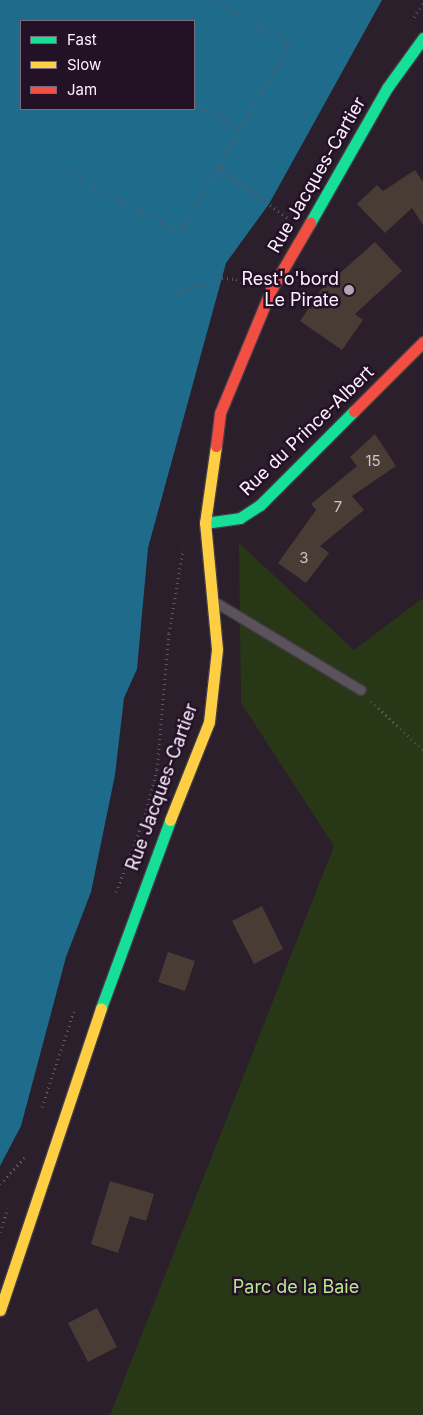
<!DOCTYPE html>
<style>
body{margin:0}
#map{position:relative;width:423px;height:1415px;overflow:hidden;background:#2a1f2b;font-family:Inter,sans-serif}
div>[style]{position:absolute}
.green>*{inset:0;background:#283816}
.water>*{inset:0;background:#1e6b8b}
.building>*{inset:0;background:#493c35}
.path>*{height:3px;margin-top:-1.5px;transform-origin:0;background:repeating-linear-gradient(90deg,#5f5761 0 1px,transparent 0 5px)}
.roads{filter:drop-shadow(1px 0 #443c46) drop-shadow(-1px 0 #443c46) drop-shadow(0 1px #443c46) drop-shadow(0 -1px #443c46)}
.lane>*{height:9px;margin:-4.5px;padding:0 4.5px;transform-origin:4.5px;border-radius:4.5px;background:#5a535c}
.fast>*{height:11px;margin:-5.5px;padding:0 5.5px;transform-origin:5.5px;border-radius:5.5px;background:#16e098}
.slow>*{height:11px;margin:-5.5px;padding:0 5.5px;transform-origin:5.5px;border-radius:5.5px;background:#ffcf43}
.jam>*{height:11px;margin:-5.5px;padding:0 5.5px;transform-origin:5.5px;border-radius:5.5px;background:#f24e42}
.dots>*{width:14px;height:14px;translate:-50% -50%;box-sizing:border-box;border:2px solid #231126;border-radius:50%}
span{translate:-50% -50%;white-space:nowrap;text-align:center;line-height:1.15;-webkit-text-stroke:5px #231126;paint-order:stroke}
.number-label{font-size:15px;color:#d0c3cc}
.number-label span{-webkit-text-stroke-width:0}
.street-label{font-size:18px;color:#fdf0ff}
.poi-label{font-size:18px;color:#fdf0ff}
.right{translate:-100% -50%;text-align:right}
.park-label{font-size:18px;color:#b8e78f}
.legend{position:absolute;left:20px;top:20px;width:175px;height:90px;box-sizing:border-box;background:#231126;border:1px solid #7a6a7d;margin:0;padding:6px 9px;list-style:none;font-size:15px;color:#fdf0ff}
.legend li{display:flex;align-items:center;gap:10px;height:25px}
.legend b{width:25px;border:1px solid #7a6a7d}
</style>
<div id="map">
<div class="green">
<i style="clip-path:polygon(239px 543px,354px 650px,423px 598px,423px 1415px,110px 1415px,334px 846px,241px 703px)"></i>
</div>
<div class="water">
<i style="clip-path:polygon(evenodd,0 0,382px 0,269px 204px,226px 263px,148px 548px,137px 669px,124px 698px,115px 775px,91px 892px,66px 957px,21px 1126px,0 1166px,0 0,21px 21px,194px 21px,194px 109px,21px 109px,21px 21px)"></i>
</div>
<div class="building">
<i style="clip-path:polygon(415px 170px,423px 182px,423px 225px,412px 208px,385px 233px,357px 204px,377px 185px,383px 191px)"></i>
<i style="clip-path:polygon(375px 242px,402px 271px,355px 314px,363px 320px,342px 350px,300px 321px,321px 290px)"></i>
<i style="clip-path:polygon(375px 434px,396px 466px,352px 496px,364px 510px,320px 546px,329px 553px,306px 583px,278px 563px,316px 510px,311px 504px,357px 466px,350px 457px)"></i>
<i style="clip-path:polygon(262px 906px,283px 949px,254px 964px,232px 921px)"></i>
<i style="clip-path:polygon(168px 952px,195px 961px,185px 991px,158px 982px)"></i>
<i style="clip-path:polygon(110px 1181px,154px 1194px,146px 1221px,130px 1216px,118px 1253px,91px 1244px)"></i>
<i style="clip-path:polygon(97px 1308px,117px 1347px,88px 1362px,68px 1323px)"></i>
</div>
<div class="path">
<i style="left:414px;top:17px;width:17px;rotate:-57deg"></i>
<i style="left:194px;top:101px;width:54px;rotate:31.3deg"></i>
<i style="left:218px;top:166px;width:87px;rotate:36.6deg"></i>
<i style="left:72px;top:174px;width:123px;rotate:28.6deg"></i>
<i style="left:180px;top:233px;width:218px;rotate:-60deg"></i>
<i style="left:289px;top:44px;width:88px;rotate:-149.9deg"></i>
<i style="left:166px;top:296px;width:59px;rotate:-17.8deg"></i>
<i style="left:222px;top:278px;width:14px;rotate:4deg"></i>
<i style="left:236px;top:279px;width:16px;rotate:27deg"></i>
<i style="left:371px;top:701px;width:71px;rotate:43.3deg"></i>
<i style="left:116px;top:892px;width:78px;rotate:-69deg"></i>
<i style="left:144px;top:819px;width:52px;rotate:-75.4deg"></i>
<i style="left:157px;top:769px;width:137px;rotate:-85deg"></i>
<i style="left:169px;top:633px;width:85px;rotate:-80.5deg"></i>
<i style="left:42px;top:1107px;width:101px;rotate:-71.6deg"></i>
<i style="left:0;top:1184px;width:38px;rotate:-47deg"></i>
<i style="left:0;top:1232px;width:25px;rotate:-72deg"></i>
</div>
<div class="roads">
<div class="lane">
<i style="left:215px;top:602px;width:170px;rotate:31.1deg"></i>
</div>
<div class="fast">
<i style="left:310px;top:223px;width:155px;rotate:-60.3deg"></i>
<i style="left:387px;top:88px;width:62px;rotate:-54.2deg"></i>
<i style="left:205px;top:523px;width:35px;rotate:-8deg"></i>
<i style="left:240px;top:518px;width:24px;rotate:-33deg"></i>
<i style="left:260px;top:505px;width:133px;rotate:-45deg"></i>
<i style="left:101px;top:1008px;width:200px;rotate:-69.8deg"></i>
</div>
<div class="slow">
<i style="left:170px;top:820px;width:105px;rotate:-68.3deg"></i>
<i style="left:209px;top:722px;width:73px;rotate:-83.7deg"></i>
<i style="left:217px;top:649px;width:127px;rotate:-95.4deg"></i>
<i style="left:205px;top:523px;width:78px;rotate:-81.9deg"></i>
<i style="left:0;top:1310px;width:318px;rotate:-71.5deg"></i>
</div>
<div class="jam">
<i style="left:354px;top:411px;width:98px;rotate:-45deg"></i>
<i style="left:216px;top:446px;width:33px;rotate:-83deg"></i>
<i style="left:220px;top:413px;width:133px;rotate:-67.5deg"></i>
<i style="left:271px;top:290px;width:78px;rotate:-59.8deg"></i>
</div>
</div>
<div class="dots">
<i style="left:349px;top:290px;background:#b3a7b5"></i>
</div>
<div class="number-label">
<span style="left:373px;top:461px">15</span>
<span style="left:338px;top:507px">7</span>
<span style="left:304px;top:558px">3</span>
</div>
<div class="street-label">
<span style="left:317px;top:175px;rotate:-60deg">Rue Jacques-Cartier</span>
<span style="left:307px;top:431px;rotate:-44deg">Rue du Prince-Albert</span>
<span style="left:162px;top:787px;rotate:-70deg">Rue Jacques-Cartier</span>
</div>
<div class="poi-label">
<span class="right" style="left:339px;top:290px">Rest'o'bord<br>Le Pirate</span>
</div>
<div class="park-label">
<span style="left:296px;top:1287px">Parc de la Baie</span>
</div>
<ul class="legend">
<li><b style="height:6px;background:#16e098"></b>Fast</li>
<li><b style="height:6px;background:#ffcf43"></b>Slow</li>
<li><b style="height:6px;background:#f24e42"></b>Jam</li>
</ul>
</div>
